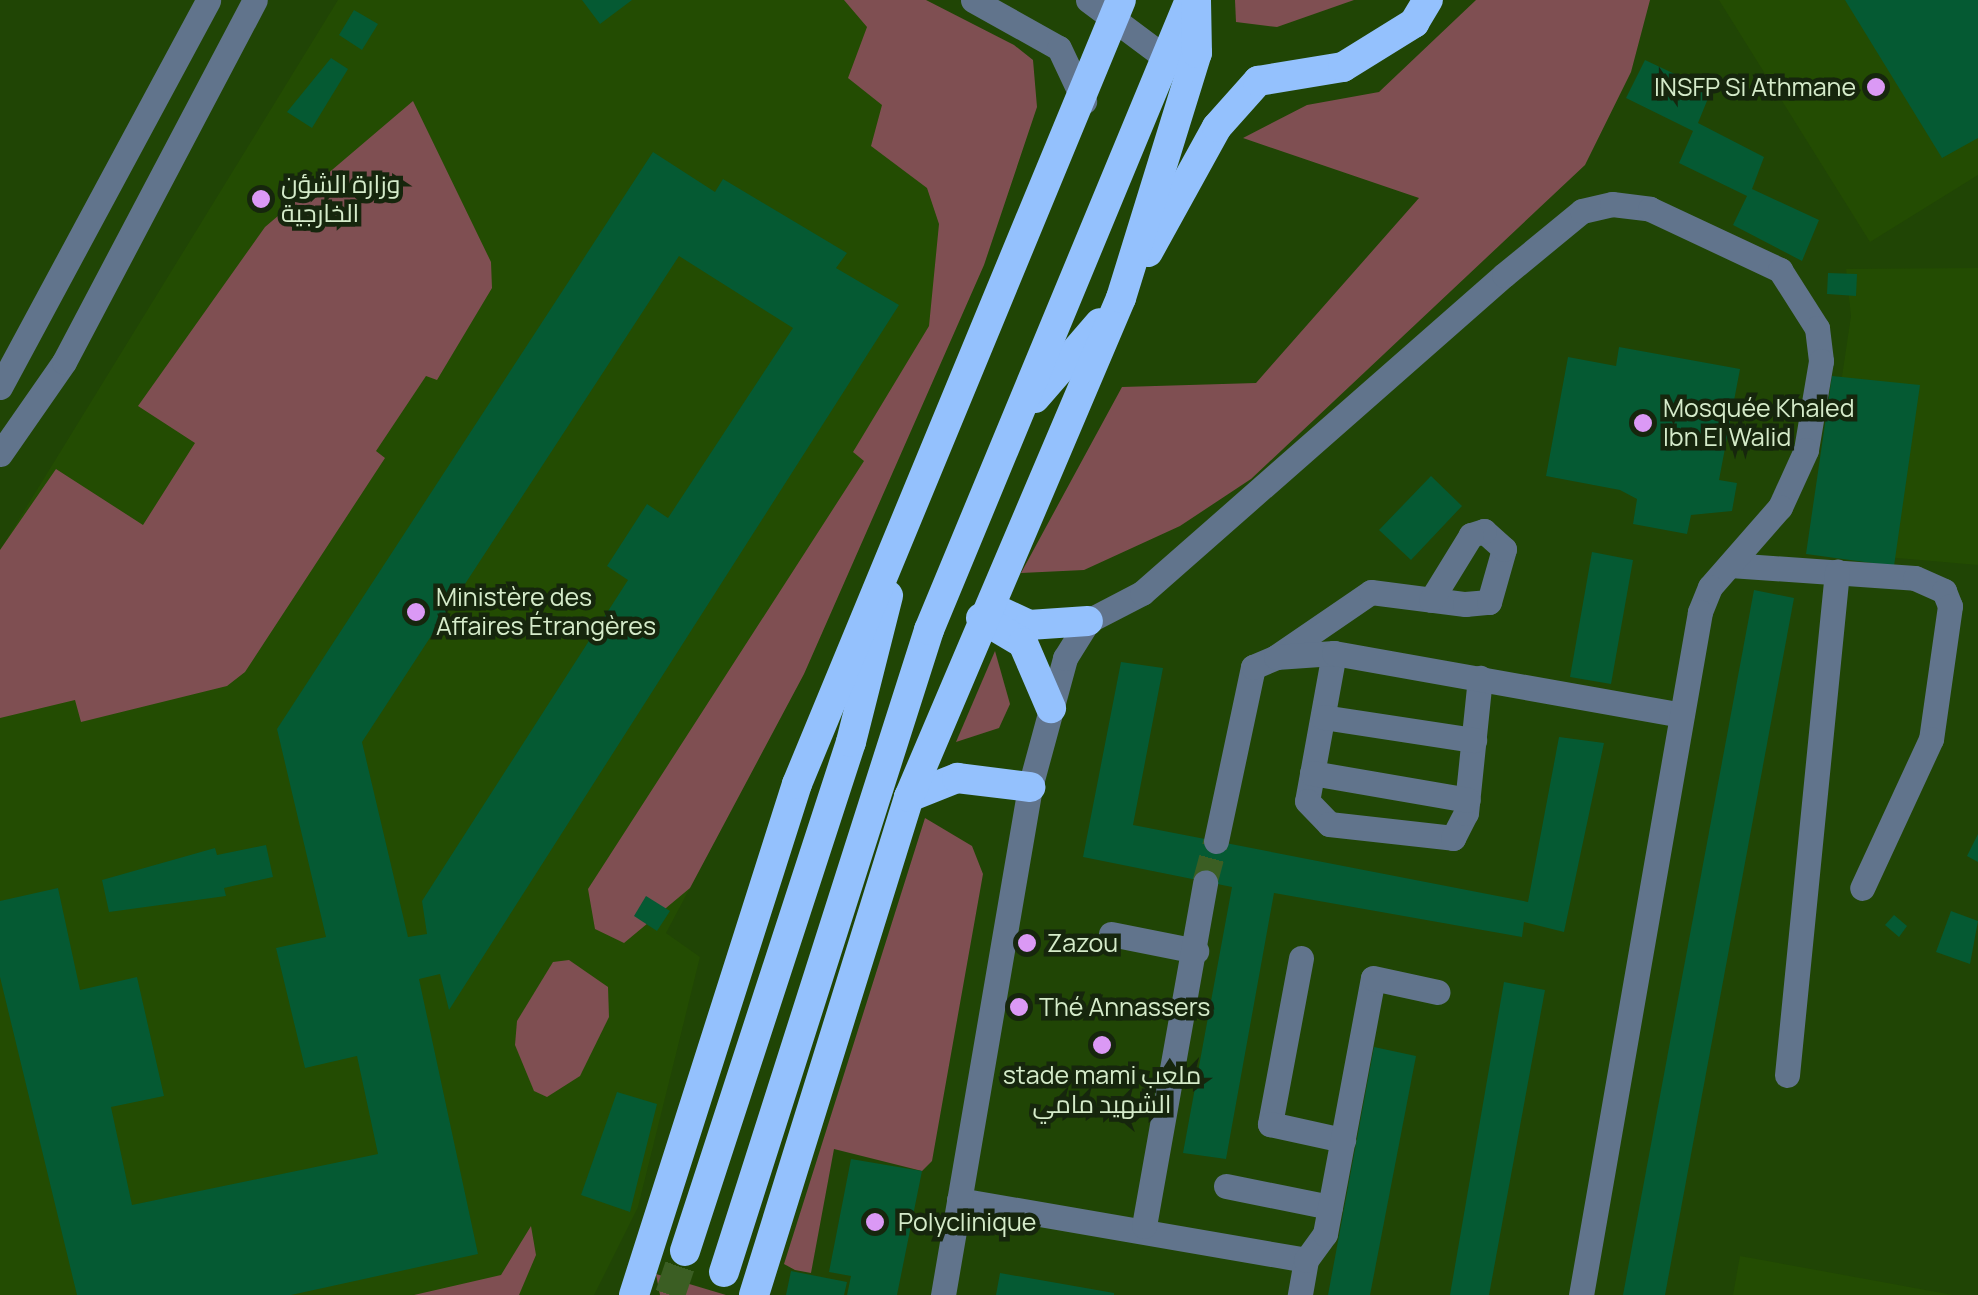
<!DOCTYPE html>
<meta charset="utf-8">
<style>
body{margin:0}
#map{position:relative;width:1978px;height:1295px;overflow:hidden;background:#204505;font-family:Manrope,Cairo,sans-serif}
div>[style]{position:absolute}
.built>*{inset:0;background:#234c02}
.green>*{inset:0;background:#7f4f52}
.building>*{inset:0;background:#055a33}
.minor-tunnel>*{height:25px;margin-top:-12.5px;transform-origin:0;background:repeating-linear-gradient(90deg,#3b5e23 0 25px,transparent 0 37px)}
.highway-tunnel>*{height:30px;margin-top:-15px;transform-origin:0;background:repeating-linear-gradient(90deg,#3b5e23 0 30px,transparent 0 45px)}
.minor>*{height:25px;margin:-12.5px;padding:0 12.5px;transform-origin:12.5px;border-radius:12.5px;background:#61748c}
.highway>*{height:30px;margin:-15px;padding:0 15px;transform-origin:15px;border-radius:15px;background:#94c1fd}
.dots>*{width:28px;height:28px;translate:-50% -50%;box-sizing:border-box;border:5px solid #16260d;border-radius:50%}
span{translate:-50% -50%;white-space:nowrap;text-align:center;line-height:1.15;-webkit-text-stroke:9px #16260d;paint-order:stroke}
.poi-label{font-size:25px;color:#d5ebca}
.right{translate:-100% -50%;text-align:right}
.left{translate:0 -50%;text-align:left}
</style>
<div id="map">
<div class="built">
<i style="clip-path:polygon(338px 0,926px 0,1033px 60px,1037px 107px,984px 265px,804px 674px,666px 933px,700px 957px,638px 1207px,594px 1295px,0 1295px,0 550px)"></i>
<i style="clip-path:polygon(1719px 0,1978px 0,1978px 175px,1870px 242px)"></i>
<i style="clip-path:polygon(1978px 268px,1978px 565px,1816px 551px,1851px 316px,1846px 269px)"></i>
<i style="clip-path:polygon(1740px 1256px,1953px 1295px,1733px 1295px)"></i>
</div>
<div class="green">
<i style="clip-path:polygon(844px 0,926px 0,1014px 45px,1033px 60px,1037px 107px,984px 265px,804px 674px,690px 888px,624px 943px,595px 929px,588px 889px,864px 461px,853px 452px,929px 326px,939px 224px,927px 188px,871px 146px,882px 105px,848px 78px,867px 27px)"></i>
<i style="clip-path:polygon(1235px 0,1354px 0,1277px 27px,1236px 22px)"></i>
<i style="clip-path:polygon(1476px 0,1650px 0,1631px 72px,1585px 165px,1251px 479px,1180px 526px,1084px 570px,1021px 573px,1122px 387px,1256px 383px,1419px 198px,1243px 138px,1307px 105px,1379px 92px)"></i>
<i style="clip-path:polygon(413px 101px,491px 262px,492px 288px,437px 380px,426px 376px,376px 451px,385px 458px,245px 672px,227px 686px,81px 722px,75px 700px,0 718px,0 550px,56px 469px,143px 525px,195px 443px,138px 406px,265px 227px)"></i>
<i style="clip-path:polygon(995px 651px,1010px 704px,999px 728px,956px 742px)"></i>
<i style="clip-path:polygon(925px 818px,972px 846px,983px 874px,932px 1161px,922px 1171px,834px 1149px,811px 1273px,795px 1270px,784px 1264px)"></i>
<i style="clip-path:polygon(569px 960px,608px 987px,609px 1017px,580px 1076px,547px 1097px,534px 1091px,515px 1045px,517px 1021px,553px 962px)"></i>
<i style="clip-path:polygon(531px 1226px,536px 1255px,519px 1295px,414px 1295px,501px 1275px)"></i>
<i style="clip-path:polygon(656px 1274px,726px 1295px,660px 1295px)"></i>
</div>
<div class="building">
<i style="clip-path:polygon(582px 0,632px 0,600px 24px)"></i>
<i style="clip-path:polygon(1845px 0,1978px 0,1978px 138px,1942px 158px)"></i>
<i style="clip-path:polygon(354px 10px,378px 24px,362px 50px,339px 35px)"></i>
<i style="clip-path:polygon(331px 58px,348px 69px,312px 128px,287px 112px)"></i>
<i style="clip-path:polygon(1645px 60px,1711px 91px,1698px 123px,1764px 157px,1752px 189px,1819px 220px,1802px 261px,1733px 225px,1747px 196px,1679px 163px,1693px 131px,1626px 98px)"></i>
<i style="clip-path:polygon(evenodd,653px 152px,715px 192px,723px 179px,847px 253px,836px 268px,899px 305px,449px 1010px,440px 974px,419px 979px,478px 1254px,291px 1295px,77px 1295px,0 977px,0 901px,58px 888px,80px 990px,137px 977px,164px 1096px,111px 1107px,132px 1205px,378px 1154px,357px 1056px,305px 1068px,276px 948px,326px 937px,277px 729px,653px 152px,679px 256px,793px 328px,668px 518px,647px 504px,607px 566px,628px 580px,422px 901px,427px 934px,408px 937px,362px 742px,679px 256px)"></i>
<i style="clip-path:polygon(1828px 273px,1857px 274px,1856px 296px,1827px 294px)"></i>
<i style="clip-path:polygon(1619px 347px,1740px 369px,1719px 480px,1737px 483px,1732px 511px,1691px 515px,1687px 534px,1633px 524px,1637px 499px,1620px 490px,1546px 476px,1568px 357px,1616px 366px)"></i>
<i style="clip-path:polygon(1832px 376px,1920px 385px,1894px 566px,1806px 554px)"></i>
<i style="clip-path:polygon(1431px 476px,1462px 506px,1411px 560px,1379px 530px)"></i>
<i style="clip-path:polygon(1592px 552px,1633px 560px,1611px 684px,1570px 677px)"></i>
<i style="clip-path:polygon(1754px 590px,1794px 598px,1665px 1295px,1623px 1295px)"></i>
<i style="clip-path:polygon(1121px 662px,1163px 668px,1133px 825px,1528px 902px,1559px 737px,1604px 743px,1564px 932px,1524px 922px,1522px 937px,1274px 893px,1226px 1159px,1183px 1153px,1232px 887px,1083px 857px)"></i>
<i style="clip-path:polygon(1978px 834px,1978px 862px,1967px 856px)"></i>
<i style="clip-path:polygon(266px 845px,273px 877px,224px 888px,226px 896px,109px 912px,102px 880px,215px 848px,217px 855px)"></i>
<i style="clip-path:polygon(646px 896px,670px 911px,657px 931px,634px 916px)"></i>
<i style="clip-path:polygon(1951px 911px,1978px 921px,1970px 964px,1936px 952px)"></i>
<i style="clip-path:polygon(1894px 915px,1907px 926px,1899px 937px,1885px 925px)"></i>
<i style="clip-path:polygon(1504px 982px,1545px 990px,1489px 1295px,1450px 1295px)"></i>
<i style="clip-path:polygon(1374px 1047px,1416px 1056px,1370px 1295px,1328px 1295px)"></i>
<i style="clip-path:polygon(617px 1092px,657px 1104px,630px 1212px,581px 1195px)"></i>
<i style="clip-path:polygon(851px 1159px,922px 1171px,897px 1295px,847px 1295px,851px 1276px,829px 1272px)"></i>
<i style="clip-path:polygon(791px 1271px,847px 1282px,844px 1295px,786px 1295px)"></i>
<i style="clip-path:polygon(1000px 1273px,1114px 1293px,1114px 1295px,996px 1295px)"></i>
</div>
<div class="minor-tunnel">
<i style="left:1205px;top:882px;width:42px;rotate:-75deg"></i>
</div>
<div class="highway-tunnel">
<i style="left:670px;top:1295px;width:46px;rotate:-71.2deg"></i>
</div>
<div class="minor">
<i style="left:973px;top:0;width:98px;rotate:29.2deg"></i>
<i style="left:1059px;top:48px;width:59px;rotate:64.7deg"></i>
<i style="left:1088px;top:0;width:94px;rotate:36.7deg"></i>
<i style="left:0;top:387px;width:439px;rotate:-61.7deg"></i>
<i style="left:0;top:454px;width:112px;rotate:-55.2deg"></i>
<i style="left:64px;top:362px;width:409px;rotate:-62.2deg"></i>
<i style="left:1730px;top:565px;width:185px;rotate:4deg"></i>
<i style="left:1915px;top:578px;width:32px;rotate:24deg"></i>
<i style="left:1944px;top:591px;width:16px;rotate:68deg"></i>
<i style="left:1950px;top:606px;width:134px;rotate:98.1deg"></i>
<i style="left:1931px;top:739px;width:164px;rotate:114.8deg"></i>
<i style="left:1334px;top:653px;width:150px;rotate:100.3deg"></i>
<i style="left:1307px;top:801px;width:32px;rotate:46deg"></i>
<i style="left:1329px;top:824px;width:125px;rotate:6.4deg"></i>
<i style="left:1453px;top:838px;width:28px;rotate:-63deg"></i>
<i style="left:1466px;top:813px;width:136px;rotate:-84.1deg"></i>
<i style="left:1276px;top:657px;width:115px;rotate:-34.4deg"></i>
<i style="left:1371px;top:592px;width:95px;rotate:7.3deg"></i>
<i style="left:1465px;top:604px;width:24px;rotate:-5deg"></i>
<i style="left:1489px;top:602px;width:55px;rotate:-74.2deg"></i>
<i style="left:1504px;top:549px;width:27px;rotate:-138deg"></i>
<i style="left:1484px;top:531px;width:14px;rotate:163deg"></i>
<i style="left:1471px;top:535px;width:76px;rotate:121.6deg"></i>
<i style="left:1323px;top:717px;width:153px;rotate:8.7deg"></i>
<i style="left:1312px;top:773px;width:158px;rotate:9.8deg"></i>
<i style="left:1216px;top:841px;width:178px;rotate:-78deg"></i>
<i style="left:1253px;top:667px;width:25px;rotate:-23deg"></i>
<i style="left:1276px;top:657px;width:58px;rotate:-3.9deg"></i>
<i style="left:1334px;top:653px;width:353px;rotate:10.1deg"></i>
<i style="left:1111px;top:934px;width:87px;rotate:11.3deg"></i>
<i style="left:1301px;top:958px;width:169px;rotate:100.6deg"></i>
<i style="left:1270px;top:1124px;width:75px;rotate:12.4deg"></i>
<i style="left:1787px;top:1075px;width:506px;rotate:-84.33deg"></i>
<i style="left:1226px;top:1186px;width:106px;rotate:11.4deg"></i>
<i style="left:959px;top:1200px;width:352px;rotate:9.8deg"></i>
<i style="left:1306px;top:1260px;width:36px;rotate:100deg"></i>
<i style="left:1144px;top:1226px;width:349px;rotate:-79.9deg"></i>
<i style="left:1306px;top:1260px;width:32px;rotate:-54deg"></i>
<i style="left:1325px;top:1234px;width:260px;rotate:-79.4deg"></i>
<i style="left:1373px;top:978px;width:66px;rotate:12.3deg"></i>
<i style="left:943px;top:1295px;width:515px;rotate:-80.28deg"></i>
<i style="left:1030px;top:787px;width:134px;rotate:-74.8deg"></i>
<i style="left:1065px;top:658px;width:44px;rotate:-58.1deg"></i>
<i style="left:1088px;top:621px;width:61px;rotate:-27.4deg"></i>
<i style="left:1142px;top:593px;width:482px;rotate:-41.3deg"></i>
<i style="left:1504px;top:275px;width:101px;rotate:-39.4deg"></i>
<i style="left:1582px;top:211px;width:31px;rotate:-13deg"></i>
<i style="left:1612px;top:204px;width:38px;rotate:7deg"></i>
<i style="left:1650px;top:209px;width:144px;rotate:25.1deg"></i>
<i style="left:1780px;top:270px;width:69px;rotate:57.5deg"></i>
<i style="left:1817px;top:328px;width:33px;rotate:83deg"></i>
<i style="left:1821px;top:361px;width:90px;rotate:99.6deg"></i>
<i style="left:1806px;top:450px;width:63px;rotate:114.5deg"></i>
<i style="left:1780px;top:507px;width:106px;rotate:131.2deg"></i>
<i style="left:1710px;top:587px;width:27px;rotate:112deg"></i>
<i style="left:1700px;top:612px;width:693px;rotate:99.88deg"></i>
</div>
<div class="highway">
<i style="left:1148px;top:252px;width:143px;rotate:-61.1deg"></i>
<i style="left:1217px;top:127px;width:62px;rotate:-48.3deg"></i>
<i style="left:1258px;top:81px;width:86px;rotate:-9.4deg"></i>
<i style="left:1343px;top:67px;width:84px;rotate:-31.8deg"></i>
<i style="left:1414px;top:23px;width:27px;rotate:-59deg"></i>
<i style="left:1035px;top:398px;width:99px;rotate:-49.1deg"></i>
<i style="left:995px;top:609px;width:38px;rotate:25deg"></i>
<i style="left:1029px;top:625px;width:59px;rotate:-3.9deg"></i>
<i style="left:981px;top:618px;width:49px;rotate:30.8deg"></i>
<i style="left:1023px;top:643px;width:71px;rotate:66.7deg"></i>
<i style="left:909px;top:797px;width:52px;rotate:-21.6deg"></i>
<i style="left:957px;top:778px;width:74px;rotate:7deg"></i>
<i style="left:685px;top:1251px;width:535px;rotate:-71.94deg"></i>
<i style="left:851px;top:742px;width:151px;rotate:-75.8deg"></i>
<i style="left:724px;top:1272px;width:674px;rotate:-72.29deg"></i>
<i style="left:929px;top:630px;width:682px;rotate:-67.5deg"></i>
<i style="left:634px;top:1295px;width:536px;rotate:-72.31deg"></i>
<i style="left:797px;top:784px;width:848px;rotate:-67.55deg"></i>
<i style="left:754px;top:1295px;width:522px;rotate:-72.71deg"></i>
<i style="left:909px;top:797px;width:542px;rotate:-66.98deg"></i>
<i style="left:1121px;top:298px;width:257px;rotate:-72.8deg"></i>
<i style="left:1197px;top:53px;width:53px;rotate:-91.1deg"></i>
</div>
<div class="dots">
<i style="left:1876px;top:87px;background:#db99f5"></i>
<i style="left:261px;top:199px;background:#db99f5"></i>
<i style="left:1643px;top:423px;background:#db99f5"></i>
<i style="left:416px;top:612px;background:#db99f5"></i>
<i style="left:1027px;top:943px;background:#db99f5"></i>
<i style="left:1019px;top:1007px;background:#db99f5"></i>
<i style="left:1102px;top:1045px;background:#db99f5"></i>
<i style="left:875px;top:1222px;background:#db99f5"></i>
</div>
<div class="poi-label">
<span class="right" style="left:1856px;top:87px">INSFP Si Athmane</span>
<span class="left" style="left:281px;top:199px">وزارة الشؤن<br>الخارجية</span>
<span class="left" style="left:1663px;top:423px">Mosquée Khaled<br>Ibn El Walid</span>
<span class="left" style="left:436px;top:612px">Ministère des<br>Affaires Étrangères</span>
<span class="left" style="left:1047px;top:943px">Zazou</span>
<span class="left" style="left:1039px;top:1007px">Thé Annassers</span>
<span style="left:1102px;top:1090px">stade mami ملعب<br>الشهيد مامي</span>
<span class="left" style="left:898px;top:1222px">Polyclinique</span>
</div>
</div>
